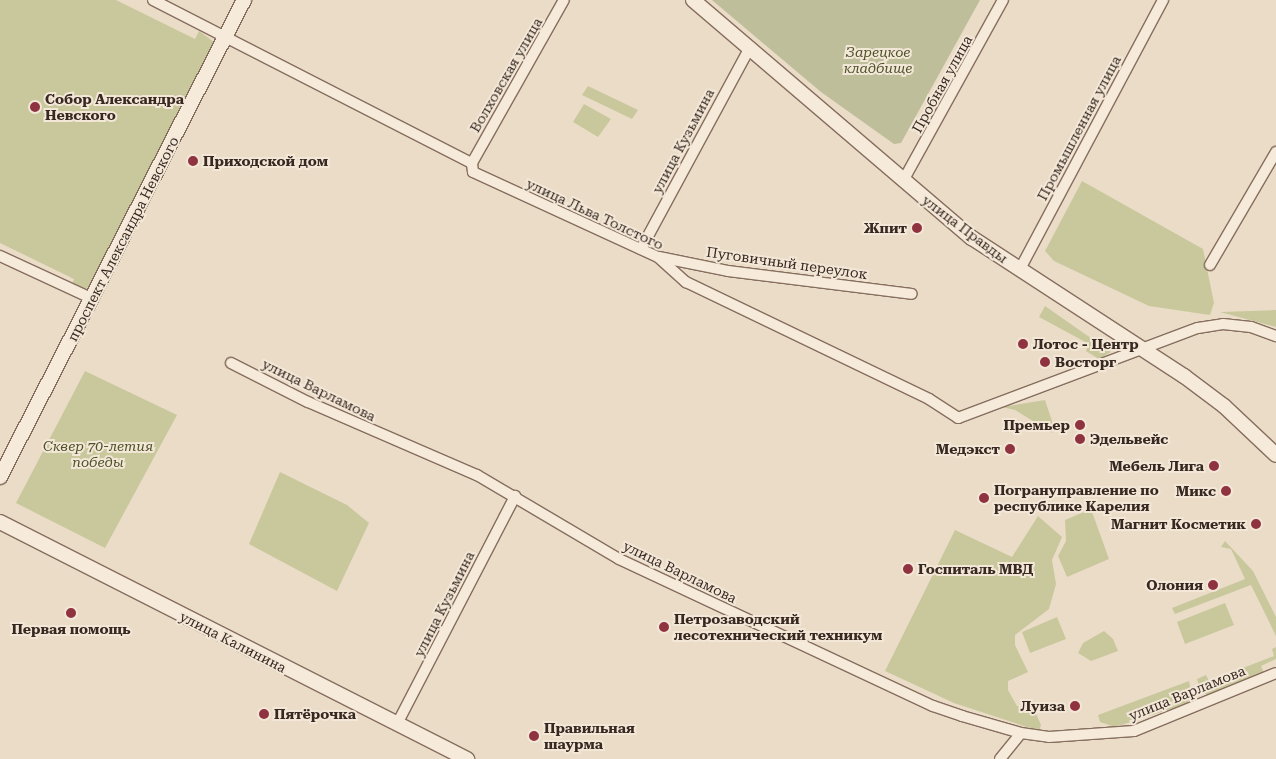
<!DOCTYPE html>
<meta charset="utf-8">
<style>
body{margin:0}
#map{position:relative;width:1276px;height:759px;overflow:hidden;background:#ebdcc8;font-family:"Roboto Serif",serif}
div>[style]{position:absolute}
.green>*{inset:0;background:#c9c89c}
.cemetery>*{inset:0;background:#bebe9b}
.roads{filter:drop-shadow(1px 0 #866e5e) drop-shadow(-1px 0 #866e5e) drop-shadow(0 1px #866e5e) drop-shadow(0 -1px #866e5e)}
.street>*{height:10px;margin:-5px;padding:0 5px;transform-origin:5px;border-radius:5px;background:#f6eadb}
.secondary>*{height:14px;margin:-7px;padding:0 7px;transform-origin:7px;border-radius:7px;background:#f6eadb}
.dots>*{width:14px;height:14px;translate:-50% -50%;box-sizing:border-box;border:2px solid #f3e7d7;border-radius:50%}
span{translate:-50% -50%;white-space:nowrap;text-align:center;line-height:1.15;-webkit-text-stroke:4px #f3e7d7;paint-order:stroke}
.park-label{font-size:14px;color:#4d5229;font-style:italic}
.street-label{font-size:14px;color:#372921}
.poi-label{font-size:14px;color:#372921;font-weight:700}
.left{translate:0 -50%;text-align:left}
.right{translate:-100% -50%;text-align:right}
</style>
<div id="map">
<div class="green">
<i style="clip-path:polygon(0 0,116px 0,195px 39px,199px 31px,214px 42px,91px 286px,82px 290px,72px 285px,74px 279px,0 243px)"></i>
<i style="clip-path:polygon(588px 86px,638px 110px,632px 119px,582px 95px)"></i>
<i style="clip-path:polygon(584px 104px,611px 119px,598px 137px,573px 122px)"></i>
<i style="clip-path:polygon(1082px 181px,1203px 249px,1214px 303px,1210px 315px,1149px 306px,1054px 261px,1045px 251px)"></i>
<i style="clip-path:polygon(1045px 306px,1075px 327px,1111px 352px,1099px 359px,1086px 351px,1089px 344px,1039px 317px)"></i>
<i style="clip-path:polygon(1276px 310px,1276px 327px,1220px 312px)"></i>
<i style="clip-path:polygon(85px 371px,177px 415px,105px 548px,16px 503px)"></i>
<i style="clip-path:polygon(1045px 400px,1053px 424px,1052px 433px,1015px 410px,1002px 407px)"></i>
<i style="clip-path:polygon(280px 472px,347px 505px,369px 523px,337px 591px,249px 544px)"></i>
<i style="clip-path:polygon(1091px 509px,1109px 559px,1067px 577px,1058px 556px,1066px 541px,1065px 520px)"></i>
<i style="clip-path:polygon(1038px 516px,1062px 537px,1052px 560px,1056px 584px,1049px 609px,1015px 635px,1015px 645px,1028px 672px,1008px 681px,1008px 690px,1017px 706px,1033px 707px,1041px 725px,1039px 731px,954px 703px,885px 671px,955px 530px,1012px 557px)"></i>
<i style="clip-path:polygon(1225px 541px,1253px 571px,1276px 617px,1276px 636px,1251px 585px,1175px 614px,1172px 608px,1245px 579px,1231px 549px,1221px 547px)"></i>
<i style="clip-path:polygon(1225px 603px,1234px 625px,1185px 644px,1177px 622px)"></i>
<i style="clip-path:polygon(1057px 617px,1066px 639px,1030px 653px,1022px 632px)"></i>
<i style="clip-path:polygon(1104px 631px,1113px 639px,1118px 651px,1091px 661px,1078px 653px,1083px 643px)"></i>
<i style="clip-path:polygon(1276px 647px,1276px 659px,1261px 666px,1264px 673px,1207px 695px,1200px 689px,1197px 679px,1206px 675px,1209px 681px,1274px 656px,1272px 649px)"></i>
<i style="clip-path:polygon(1189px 681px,1192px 696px,1186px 704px,1115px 727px,1100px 722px,1098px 715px)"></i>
</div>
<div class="cemetery">
<i style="clip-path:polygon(712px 0,980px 0,901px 143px,894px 144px,821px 92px)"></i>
</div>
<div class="roads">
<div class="street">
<i style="left:153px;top:0;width:358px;rotate:27.1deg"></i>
<i style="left:472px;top:163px;width:9px;rotate:84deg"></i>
<i style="left:473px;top:172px;width:204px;rotate:24.7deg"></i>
<i style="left:658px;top:257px;width:38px;rotate:42deg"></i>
<i style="left:686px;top:282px;width:270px;rotate:25.7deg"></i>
<i style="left:929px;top:399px;width:35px;rotate:33deg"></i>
<i style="left:958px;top:418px;width:256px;rotate:-20.6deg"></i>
<i style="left:1198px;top:328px;width:25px;rotate:-9deg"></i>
<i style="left:1223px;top:324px;width:28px;rotate:6deg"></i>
<i style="left:1251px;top:327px;width:27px;rotate:20deg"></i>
<i style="left:472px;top:163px;width:187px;rotate:-60.6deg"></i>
<i style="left:903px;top:181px;width:207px;rotate:-61.1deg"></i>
<i style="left:641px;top:249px;width:230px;rotate:-61.6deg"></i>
<i style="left:0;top:256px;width:102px;rotate:24.8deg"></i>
<i style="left:659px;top:257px;width:70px;rotate:11.5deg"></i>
<i style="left:728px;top:271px;width:185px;rotate:7.1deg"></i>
<i style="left:1210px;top:265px;width:131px;rotate:-59.7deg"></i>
<i style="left:1020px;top:269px;width:305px;rotate:-62deg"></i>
<i style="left:231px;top:363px;width:86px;rotate:26.9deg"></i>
<i style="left:308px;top:402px;width:184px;rotate:23.4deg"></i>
<i style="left:477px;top:475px;width:165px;rotate:30.6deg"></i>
<i style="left:619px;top:559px;width:347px;rotate:25.1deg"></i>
<i style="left:933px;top:706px;width:31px;rotate:19deg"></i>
<i style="left:962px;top:716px;width:61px;rotate:16.1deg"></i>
<i style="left:1021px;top:733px;width:28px;rotate:8deg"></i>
<i style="left:1049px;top:737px;width:85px;rotate:-4deg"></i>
<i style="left:1134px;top:731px;width:153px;rotate:-22.2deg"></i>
<i style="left:397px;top:724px;width:257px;rotate:-62.6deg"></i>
<i style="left:1000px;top:759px;width:33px;rotate:-51deg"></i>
</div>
<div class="secondary">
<i style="left:693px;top:0;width:367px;rotate:40.5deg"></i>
<i style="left:972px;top:238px;width:253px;rotate:33.1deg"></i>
<i style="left:1184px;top:376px;width:50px;rotate:36.9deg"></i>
<i style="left:1224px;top:406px;width:71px;rotate:43.3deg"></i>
<i style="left:0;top:477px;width:536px;rotate:-62.91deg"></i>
<i style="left:0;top:522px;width:524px;rotate:26.91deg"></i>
</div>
</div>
<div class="dots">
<i style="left:35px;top:107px;background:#903340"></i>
<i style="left:193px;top:161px;background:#903340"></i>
<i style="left:917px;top:228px;background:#903340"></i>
<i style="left:1023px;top:344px;background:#903340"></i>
<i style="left:1045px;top:362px;background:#903340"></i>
<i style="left:1080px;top:425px;background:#903340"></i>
<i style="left:1080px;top:439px;background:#903340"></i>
<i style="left:1010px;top:449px;background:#903340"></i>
<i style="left:1214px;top:466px;background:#903340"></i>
<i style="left:1226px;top:491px;background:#903340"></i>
<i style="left:984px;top:498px;background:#903340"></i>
<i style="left:1256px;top:524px;background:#903340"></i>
<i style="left:908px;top:569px;background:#903340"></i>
<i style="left:1213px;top:585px;background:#903340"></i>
<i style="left:71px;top:613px;background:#903340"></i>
<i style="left:664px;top:627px;background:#903340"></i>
<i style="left:1075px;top:706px;background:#903340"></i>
<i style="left:264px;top:714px;background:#903340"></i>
<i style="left:534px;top:736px;background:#903340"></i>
</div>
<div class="park-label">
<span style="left:878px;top:60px">Зарецкое<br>кладбище</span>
<span style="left:98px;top:454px">Сквер 70-летия<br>победы</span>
</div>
<div class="street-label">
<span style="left:506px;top:75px;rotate:-60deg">Волховская улица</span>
<span style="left:942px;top:84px;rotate:-61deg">Пробная улица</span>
<span style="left:1079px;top:128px;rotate:-62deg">Промышленная улица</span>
<span style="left:683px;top:141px;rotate:-62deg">улица Кузьмина</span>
<span style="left:595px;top:214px;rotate:25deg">улица Льва Толстого</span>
<span style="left:965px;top:229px;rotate:37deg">улица Правды</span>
<span style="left:123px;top:239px;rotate:-63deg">проспект Александра Невского</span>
<span style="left:787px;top:263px;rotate:8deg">Пуговичный переулок</span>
<span style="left:319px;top:390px;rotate:26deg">улица Варламова</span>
<span style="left:680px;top:572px;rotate:26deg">улица Варламова</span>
<span style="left:444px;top:604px;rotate:-63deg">улица Кузьмина</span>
<span style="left:233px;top:642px;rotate:27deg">улица Калинина</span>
<span style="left:1187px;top:693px;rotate:-22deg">улица Варламова</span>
</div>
<div class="poi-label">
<span class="left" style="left:45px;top:107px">Собор Александра<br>Невского</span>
<span class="left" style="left:203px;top:161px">Приходской дом</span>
<span class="right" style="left:907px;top:228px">Жпит</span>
<span class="left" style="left:1033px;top:344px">Лотос - Центр</span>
<span class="left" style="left:1055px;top:362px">Восторг</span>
<span class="right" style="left:1070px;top:425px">Премьер</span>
<span class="left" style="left:1090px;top:439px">Эдельвейс</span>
<span class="right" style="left:1000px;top:449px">Медэкст</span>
<span class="right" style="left:1204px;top:466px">Мебель Лига</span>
<span class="left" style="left:994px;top:498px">Погрануправление по<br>республике Карелия</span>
<span class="right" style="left:1216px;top:491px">Микс</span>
<span class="right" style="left:1246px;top:524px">Магнит Косметик</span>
<span class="left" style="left:918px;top:569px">Госпиталь МВД</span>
<span class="right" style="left:1203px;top:585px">Олония</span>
<span class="left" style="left:674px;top:627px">Петрозаводский<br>лесотехнический техникум</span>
<span style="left:71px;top:629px">Первая помощь</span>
<span class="right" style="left:1065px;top:706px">Луиза</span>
<span class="left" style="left:274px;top:714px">Пятёрочка</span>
<span class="left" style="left:544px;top:736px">Правильная<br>шаурма</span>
</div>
</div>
